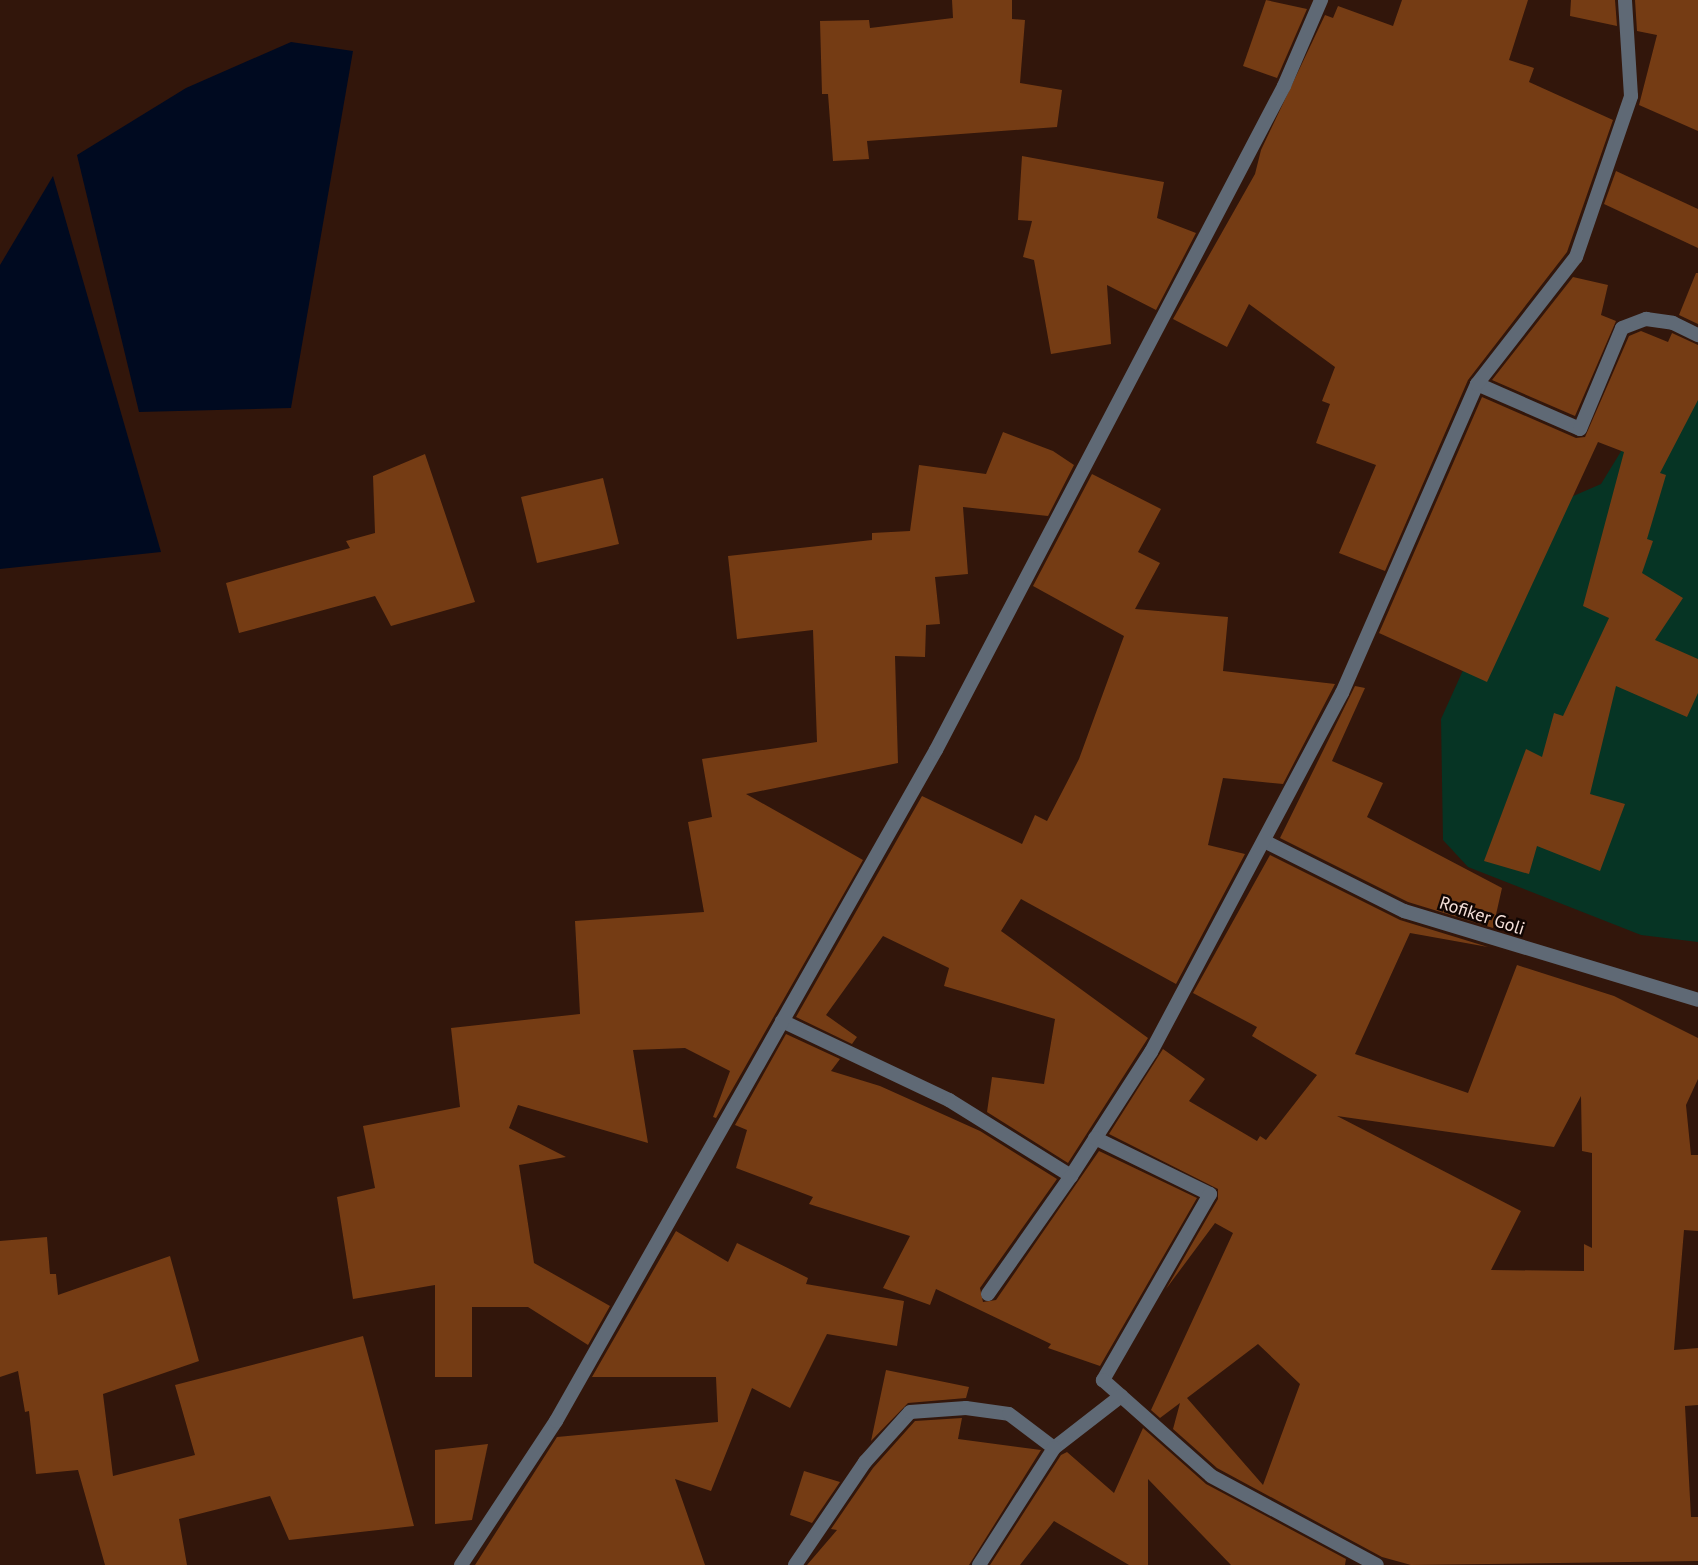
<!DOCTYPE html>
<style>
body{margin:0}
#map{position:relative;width:1698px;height:1565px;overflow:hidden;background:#32160b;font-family:"PT Sans",sans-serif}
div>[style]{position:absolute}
.green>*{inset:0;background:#063424}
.water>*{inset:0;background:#000a20}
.building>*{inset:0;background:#753c14}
.street>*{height:14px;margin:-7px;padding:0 7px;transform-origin:7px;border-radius:7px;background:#5f6975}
span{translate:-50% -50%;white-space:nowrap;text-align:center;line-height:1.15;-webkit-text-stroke:5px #110603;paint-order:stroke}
.street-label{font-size:18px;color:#f5e0d9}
</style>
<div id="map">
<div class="green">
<i style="clip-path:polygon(1698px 370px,1698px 942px,1641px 935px,1468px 867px,1443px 840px,1441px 719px,1534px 513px,1601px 484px,1669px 373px)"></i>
</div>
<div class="water">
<i style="clip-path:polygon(291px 42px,353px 51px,291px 408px,139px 412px,77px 155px,186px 88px)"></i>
<i style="clip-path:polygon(53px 176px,161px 552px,0 569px,0 265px)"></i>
</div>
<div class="building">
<i style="clip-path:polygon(952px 0,1012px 0,1012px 19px,1025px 20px,1020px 83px,1062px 90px,1057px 127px,867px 141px,869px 159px,833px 161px,828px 94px,822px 94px,820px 21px,869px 20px,870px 28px,953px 18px)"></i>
<i style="clip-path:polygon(1266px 0,1307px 9px,1277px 78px,1243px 66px)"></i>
<i style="clip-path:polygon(1402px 0,1528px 0,1509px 60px,1534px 68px,1529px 82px,1613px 120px,1567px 252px,1468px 380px,1385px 571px,1339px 553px,1376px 465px,1316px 443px,1330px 404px,1322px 401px,1335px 367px,1249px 304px,1227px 347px,1173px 319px,1255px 174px,1261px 150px,1325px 15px,1333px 18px,1338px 6px,1393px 26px)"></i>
<i style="clip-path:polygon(1571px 0,1615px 0,1617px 26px,1570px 16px)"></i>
<i style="clip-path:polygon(1635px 0,1698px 0,1698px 131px,1639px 105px,1657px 35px,1637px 31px)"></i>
<i style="clip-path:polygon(1022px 156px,1164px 182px,1157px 218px,1196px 233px,1156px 310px,1107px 285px,1111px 344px,1051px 354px,1034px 260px,1023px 257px,1032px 221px,1018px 220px)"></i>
<i style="clip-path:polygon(1616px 171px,1698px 209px,1698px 248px,1604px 204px)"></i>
<i style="clip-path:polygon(1696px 273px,1698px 273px,1698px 324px,1679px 315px)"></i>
<i style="clip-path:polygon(1573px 277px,1608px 285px,1601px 315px,1616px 321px,1575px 416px,1492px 380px)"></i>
<i style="clip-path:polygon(1641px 331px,1668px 342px,1672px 333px,1698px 345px,1698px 400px,1660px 473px,1666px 475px,1647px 539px,1653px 541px,1642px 573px,1683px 598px,1655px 640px,1698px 659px,1698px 693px,1687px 717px,1616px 686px,1590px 794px,1625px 804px,1600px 871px,1537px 846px,1529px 874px,1484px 861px,1526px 749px,1542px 757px,1554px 713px,1563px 716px,1609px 618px,1583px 606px,1624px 452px,1598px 442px,1487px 682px,1379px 633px,1482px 397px,1576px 438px,1585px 437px,1629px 336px)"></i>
<i style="clip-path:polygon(1003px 432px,1053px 451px,1074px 465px,1048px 516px,963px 507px,968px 574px,935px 577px,940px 624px,926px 625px,925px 657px,895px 656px,898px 763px,746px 794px,863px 860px,716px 1118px,713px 1117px,730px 1071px,685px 1048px,633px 1050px,648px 1143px,518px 1105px,509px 1128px,566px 1157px,519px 1165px,534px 1263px,610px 1306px,588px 1345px,528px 1307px,472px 1307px,472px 1377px,435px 1377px,435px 1285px,353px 1299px,337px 1197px,375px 1188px,363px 1126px,460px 1107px,451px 1028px,580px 1014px,575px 921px,704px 912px,688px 822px,712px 817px,702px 759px,817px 742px,813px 630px,737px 639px,728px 556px,872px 540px,872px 533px,910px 531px,919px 465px,986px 474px)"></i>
<i style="clip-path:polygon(425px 454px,475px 602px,391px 626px,375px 596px,239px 633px,226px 583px,350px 548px,346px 541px,375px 533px,373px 476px)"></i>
<i style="clip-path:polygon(1092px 474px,1161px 509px,1138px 552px,1160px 563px,1135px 609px,1228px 617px,1223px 671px,1335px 684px,1283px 784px,1223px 778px,1208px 845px,1245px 854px,1176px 984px,1021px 899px,1001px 931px,1148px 1038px,1068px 1163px,987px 1112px,992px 1077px,1044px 1084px,1055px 1019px,944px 986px,949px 968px,883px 936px,826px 1015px,857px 1037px,852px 1044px,796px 1017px,922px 796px,1022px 844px,1035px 815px,1047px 821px,1079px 759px,1124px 636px,1033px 586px)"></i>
<i style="clip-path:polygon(603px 478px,619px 544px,537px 563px,521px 497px)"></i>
<i style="clip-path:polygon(1355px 686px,1365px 688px,1332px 761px,1383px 783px,1367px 817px,1502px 888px,1493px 928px,1408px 902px,1280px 838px)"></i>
<i style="clip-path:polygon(evenodd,1270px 855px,1400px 920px,1488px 947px,1410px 933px,1355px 1054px,1468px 1093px,1517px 965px,1614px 996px,1698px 1038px,1698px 1079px,1686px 1105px,1691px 1155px,1698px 1155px,1698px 1231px,1684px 1230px,1674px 1350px,1698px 1348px,1698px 1405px,1685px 1406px,1691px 1517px,1698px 1517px,1698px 1561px,1411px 1565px,1382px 1557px,1217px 1468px,1173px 1429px,1180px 1403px,1160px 1418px,1151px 1410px,1233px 1233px,1215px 1223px,1166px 1289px,1218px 1199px,1218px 1189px,1109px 1134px,1163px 1049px,1205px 1079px,1189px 1101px,1257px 1141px,1260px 1136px,1266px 1140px,1317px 1075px,1252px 1036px,1257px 1027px,1193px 993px,1270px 855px,1581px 1096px,1582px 1151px,1592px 1153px,1592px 1248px,1584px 1244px,1584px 1271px,1491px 1270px,1521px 1211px,1337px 1116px,1554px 1147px,1581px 1096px,1270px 855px,1258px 1344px,1300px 1384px,1263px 1485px,1187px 1398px,1258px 1344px)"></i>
<i style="clip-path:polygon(786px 1034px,840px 1059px,831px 1071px,880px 1086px,980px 1131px,1057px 1179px,980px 1288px,983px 1302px,996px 1300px,1099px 1151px,1197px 1198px,1100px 1366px,1048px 1348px,1051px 1344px,936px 1289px,930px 1305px,883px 1288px,910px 1236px,809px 1204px,813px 1197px,736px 1168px,747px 1130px,735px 1125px)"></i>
<i style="clip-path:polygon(676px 1231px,728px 1262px,737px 1243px,808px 1278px,806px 1284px,904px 1301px,897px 1346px,827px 1334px,790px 1408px,752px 1388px,711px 1491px,675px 1479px,705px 1565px,475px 1565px,557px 1437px,718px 1422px,716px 1377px,592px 1377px)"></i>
<i style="clip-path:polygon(47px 1237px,50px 1274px,56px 1274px,58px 1295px,170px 1256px,199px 1361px,103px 1394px,113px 1476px,195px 1455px,175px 1385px,363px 1336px,414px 1526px,289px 1540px,270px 1496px,179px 1519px,187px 1565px,105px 1565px,78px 1470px,36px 1474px,29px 1411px,25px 1412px,18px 1371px,0 1377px,0 1241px)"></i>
<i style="clip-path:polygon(886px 1370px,969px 1387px,966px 1398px,908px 1403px,871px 1441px)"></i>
<i style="clip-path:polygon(962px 1418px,958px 1439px,1041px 1450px,969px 1565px,807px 1565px,837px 1530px,831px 1529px,873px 1468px,915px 1421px)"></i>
<i style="clip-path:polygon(1143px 1428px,1206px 1484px,1346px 1559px,1345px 1565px,1231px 1565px,1148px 1479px,1148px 1565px,1129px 1565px,1054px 1521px,1020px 1565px,990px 1565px,1061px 1455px,1067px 1452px,1114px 1493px)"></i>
<i style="clip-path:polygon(488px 1444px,472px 1520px,435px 1524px,435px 1450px)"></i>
<i style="clip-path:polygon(804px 1471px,840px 1482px,812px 1523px,790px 1515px)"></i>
</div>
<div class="street">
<i style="left:1477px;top:384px;width:112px;rotate:23.6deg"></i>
<i style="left:1580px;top:429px;width:109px;rotate:-67.4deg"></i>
<i style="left:1622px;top:328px;width:26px;rotate:-21deg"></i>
<i style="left:1646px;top:319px;width:27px;rotate:8deg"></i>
<i style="left:1673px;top:323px;width:28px;rotate:26deg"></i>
<i style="left:1264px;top:841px;width:157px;rotate:26.6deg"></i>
<i style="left:1404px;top:911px;width:307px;rotate:16.8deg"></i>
<i style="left:782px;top:1021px;width:185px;rotate:25.3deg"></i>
<i style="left:949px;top:1100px;width:144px;rotate:31.9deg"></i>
<i style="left:1071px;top:1176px;width:148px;rotate:-57.2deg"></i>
<i style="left:1151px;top:1052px;width:407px;rotate:-62deg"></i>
<i style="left:1342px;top:693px;width:337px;rotate:-66.4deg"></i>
<i style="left:1477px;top:384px;width:161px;rotate:-52.1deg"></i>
<i style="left:1576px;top:257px;width:170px;rotate:-71.1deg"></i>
<i style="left:1631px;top:96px;width:96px;rotate:-93.6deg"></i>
<i style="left:1095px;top:1138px;width:128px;rotate:26deg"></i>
<i style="left:1210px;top:1194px;width:215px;rotate:119.9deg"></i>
<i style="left:1103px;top:1380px;width:144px;rotate:41.6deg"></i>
<i style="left:1211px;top:1476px;width:188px;rotate:28.2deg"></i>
<i style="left:988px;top:1294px;width:144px;rotate:-54.9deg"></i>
<i style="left:461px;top:1565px;width:173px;rotate:-56.6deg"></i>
<i style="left:556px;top:1421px;width:771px;rotate:-60.48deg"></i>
<i style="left:936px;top:750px;width:750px;rotate:-62.34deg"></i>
<i style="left:1284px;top:86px;width:94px;rotate:-66.7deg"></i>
<i style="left:795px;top:1565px;width:125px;rotate:-55.8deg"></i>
<i style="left:865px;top:1462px;width:67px;rotate:-48deg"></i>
<i style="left:910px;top:1412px;width:56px;rotate:-4.1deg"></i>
<i style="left:966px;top:1408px;width:43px;rotate:7.9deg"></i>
<i style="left:1009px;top:1414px;width:56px;rotate:37.1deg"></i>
<i style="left:1054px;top:1448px;width:85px;rotate:-37.8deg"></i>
<i style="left:979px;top:1565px;width:139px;rotate:-57.3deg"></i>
</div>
<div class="street-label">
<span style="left:1482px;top:916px;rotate:18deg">Rofiker Goli</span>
</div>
</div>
